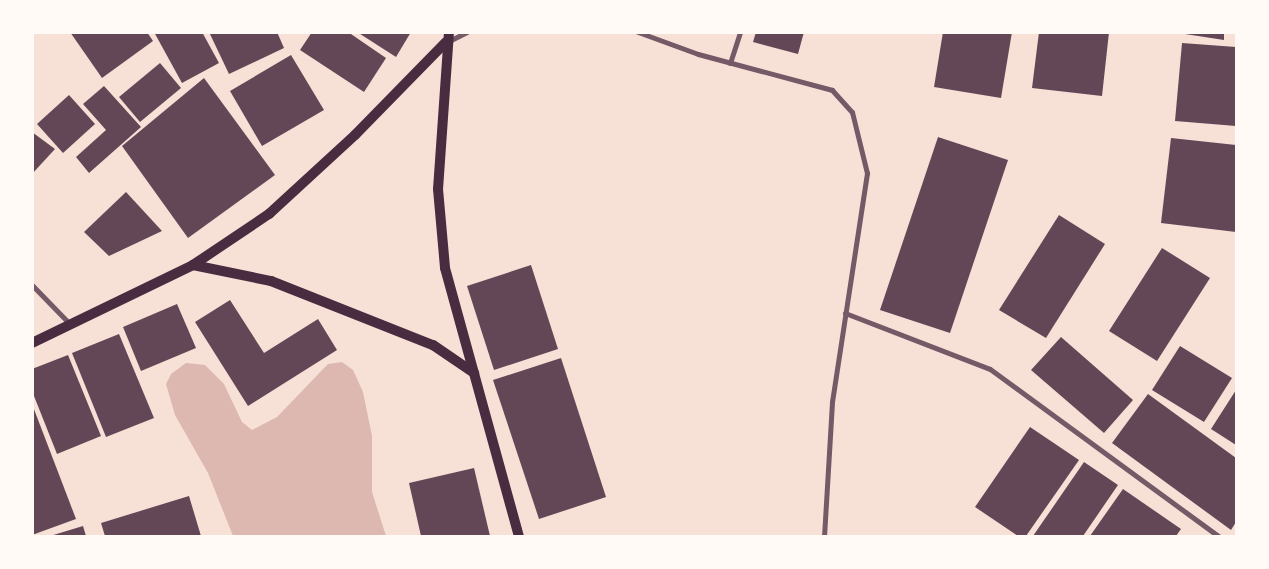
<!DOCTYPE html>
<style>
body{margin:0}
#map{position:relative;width:1269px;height:569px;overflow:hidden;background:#f7e1d7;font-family:Jost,sans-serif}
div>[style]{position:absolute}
.water>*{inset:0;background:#dcb8b0}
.building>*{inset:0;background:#644757}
.minor>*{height:5px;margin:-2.5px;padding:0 2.5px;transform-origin:2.5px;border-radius:2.5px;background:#755966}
.secondary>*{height:10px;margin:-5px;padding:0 5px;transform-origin:5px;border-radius:5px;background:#4a2c40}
span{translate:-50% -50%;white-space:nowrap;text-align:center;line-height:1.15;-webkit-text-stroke:4px #fffaf5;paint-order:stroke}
.frame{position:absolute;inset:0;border:34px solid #fffaf5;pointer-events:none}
</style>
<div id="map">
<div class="water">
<i style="clip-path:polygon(342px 362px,353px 370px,363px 392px,372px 436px,372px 492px,386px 536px,233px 536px,208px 473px,175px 415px,166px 384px,171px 374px,186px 363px,205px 365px,224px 384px,242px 422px,252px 430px,277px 417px,328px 364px)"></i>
</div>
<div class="building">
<i style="clip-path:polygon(70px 32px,147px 32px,153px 41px,102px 78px)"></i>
<i style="clip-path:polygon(154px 32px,202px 32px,219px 63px,182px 83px)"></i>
<i style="clip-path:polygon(209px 32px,277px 32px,284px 48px,229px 74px)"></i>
<i style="clip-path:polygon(312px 32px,348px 32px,386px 58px,364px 92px,300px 50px)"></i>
<i style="clip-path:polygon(357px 32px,411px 32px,396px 57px)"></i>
<i style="clip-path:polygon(756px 32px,804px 32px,798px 54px,753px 42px)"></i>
<i style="clip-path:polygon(943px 32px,1012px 32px,1001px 98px,934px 87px)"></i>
<i style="clip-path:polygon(1039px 32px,1109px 32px,1102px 96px,1032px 88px)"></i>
<i style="clip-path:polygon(1172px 32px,1224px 32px,1224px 40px)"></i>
<i style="clip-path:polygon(1182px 43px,1236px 47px,1236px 126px,1175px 121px)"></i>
<i style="clip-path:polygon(291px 55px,324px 110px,262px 146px,230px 91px)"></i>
<i style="clip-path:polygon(160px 63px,181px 88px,140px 122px,119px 97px)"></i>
<i style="clip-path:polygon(204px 78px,275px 175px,188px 238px,122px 146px)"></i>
<i style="clip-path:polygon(104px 86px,141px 127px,89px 173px,76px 157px,106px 130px,83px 104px)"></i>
<i style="clip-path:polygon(69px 95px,95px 124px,63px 153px,37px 124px)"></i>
<i style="clip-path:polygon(32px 132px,55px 149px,32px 174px)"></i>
<i style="clip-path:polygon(938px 137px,1008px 160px,950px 333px,880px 310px)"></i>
<i style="clip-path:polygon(1171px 138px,1236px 145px,1236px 232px,1161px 223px)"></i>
<i style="clip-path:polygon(126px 192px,162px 231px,109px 256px,84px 232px)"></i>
<i style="clip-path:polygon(1059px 215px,1105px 244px,1046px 338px,999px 310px)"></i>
<i style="clip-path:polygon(1162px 248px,1210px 278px,1157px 361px,1109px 331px)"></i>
<i style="clip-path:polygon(531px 265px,558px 349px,494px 370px,467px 286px)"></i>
<i style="clip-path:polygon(230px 300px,264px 353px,318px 319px,337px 350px,248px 406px,195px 322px)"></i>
<i style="clip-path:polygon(177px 304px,196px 348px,141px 371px,123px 327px)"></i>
<i style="clip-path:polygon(119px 334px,154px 418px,106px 437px,72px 353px)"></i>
<i style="clip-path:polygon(1061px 337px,1133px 400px,1104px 433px,1031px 370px)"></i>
<i style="clip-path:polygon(1180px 346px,1232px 378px,1204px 422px,1152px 390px)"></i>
<i style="clip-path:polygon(68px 355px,101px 436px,57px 454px,32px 391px,32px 369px)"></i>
<i style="clip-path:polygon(561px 358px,606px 497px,539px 519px,493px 380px)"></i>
<i style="clip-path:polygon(1236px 390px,1236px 445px,1211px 429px)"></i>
<i style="clip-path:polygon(1148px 394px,1236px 458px,1236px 522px,1231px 530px,1112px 443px)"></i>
<i style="clip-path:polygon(32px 404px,76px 519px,32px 535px)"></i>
<i style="clip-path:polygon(1030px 427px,1079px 460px,1026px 536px,1018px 536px,975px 507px)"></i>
<i style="clip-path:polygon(1084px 462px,1118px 485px,1083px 536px,1033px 536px)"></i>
<i style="clip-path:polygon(474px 468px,490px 536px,421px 536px,409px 483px)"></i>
<i style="clip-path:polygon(1123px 489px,1181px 529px,1176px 536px,1090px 536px)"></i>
<i style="clip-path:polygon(189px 496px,201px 536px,105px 536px,101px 523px)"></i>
<i style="clip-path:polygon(83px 526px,86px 536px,50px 536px)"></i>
</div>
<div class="minor">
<i style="left:638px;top:32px;width:64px;rotate:20.1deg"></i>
<i style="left:698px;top:54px;width:139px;rotate:15deg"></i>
<i style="left:832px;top:90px;width:30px;rotate:48deg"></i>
<i style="left:852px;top:112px;width:63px;rotate:76.2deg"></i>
<i style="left:867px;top:173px;width:232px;rotate:98.7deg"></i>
<i style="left:832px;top:402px;width:134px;rotate:93.4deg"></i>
<i style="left:449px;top:41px;width:20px;rotate:-27deg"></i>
<i style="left:730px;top:63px;width:33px;rotate:-72deg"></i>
<i style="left:32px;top:285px;width:53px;rotate:45.8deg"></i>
<i style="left:845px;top:313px;width:155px;rotate:21.1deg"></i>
<i style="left:990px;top:369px;width:283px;rotate:36.2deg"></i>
</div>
<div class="secondary">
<i style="left:449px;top:32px;width:157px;rotate:94deg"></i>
<i style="left:438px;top:189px;width:79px;rotate:84.9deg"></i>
<i style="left:445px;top:268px;width:278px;rotate:74.6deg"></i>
<i style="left:193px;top:265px;width:80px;rotate:11.6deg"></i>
<i style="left:271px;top:281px;width:174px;rotate:21.6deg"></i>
<i style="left:433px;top:345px;width:50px;rotate:34.3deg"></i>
<i style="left:32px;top:343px;width:179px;rotate:-25.8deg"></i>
<i style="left:193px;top:265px;width:92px;rotate:-33.9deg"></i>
<i style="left:269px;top:214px;width:117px;rotate:-42.6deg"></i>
<i style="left:355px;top:135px;width:130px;rotate:-45.6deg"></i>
</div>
<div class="frame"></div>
</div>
